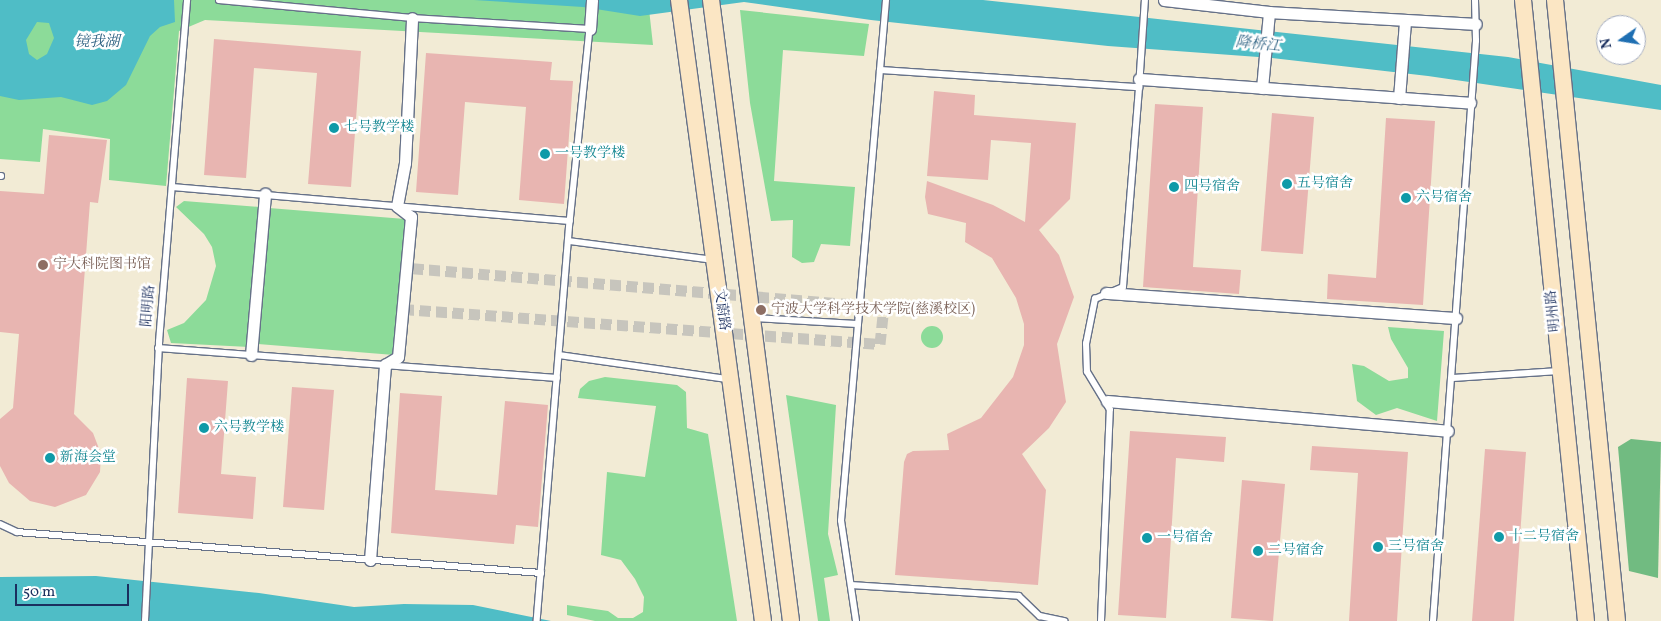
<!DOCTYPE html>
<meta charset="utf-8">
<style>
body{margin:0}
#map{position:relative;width:1661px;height:621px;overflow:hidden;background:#f2ebd5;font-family:Vollkorn,"Noto Serif SC",serif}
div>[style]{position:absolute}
.green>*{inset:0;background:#8cdb99}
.round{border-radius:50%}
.forest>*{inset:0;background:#71bb81}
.water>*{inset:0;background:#4fbdc6}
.building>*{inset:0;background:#e8b5b1}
.street-tunnel>*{height:11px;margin-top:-5.5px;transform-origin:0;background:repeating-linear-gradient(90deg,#c7c5bd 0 11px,transparent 0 16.5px)}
.roads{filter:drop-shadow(1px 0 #667188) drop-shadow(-1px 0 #667188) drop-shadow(0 1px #667188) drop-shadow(0 -1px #667188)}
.lane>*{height:5.5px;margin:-2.75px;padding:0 2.75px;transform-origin:2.75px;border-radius:2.75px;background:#fff}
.street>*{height:11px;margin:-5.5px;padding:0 5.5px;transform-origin:5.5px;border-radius:5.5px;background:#fff}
.secondary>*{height:16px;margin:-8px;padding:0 8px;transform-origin:8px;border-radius:8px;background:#fbe6c4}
.dots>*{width:14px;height:14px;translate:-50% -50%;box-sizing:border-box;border:2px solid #fff;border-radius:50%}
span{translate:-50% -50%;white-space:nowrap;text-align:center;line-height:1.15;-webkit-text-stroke:5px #fff;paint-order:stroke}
.culture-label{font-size:14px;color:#0d838f}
.left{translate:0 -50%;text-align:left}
.education-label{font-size:14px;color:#785e54}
.street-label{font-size:14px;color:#1b2f5e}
.water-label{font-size:15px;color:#2d6182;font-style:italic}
.north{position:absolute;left:1596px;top:15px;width:50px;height:50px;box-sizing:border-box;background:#fff;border:1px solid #a4acbf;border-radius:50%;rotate:257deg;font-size:14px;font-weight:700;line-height:20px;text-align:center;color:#1b2f5e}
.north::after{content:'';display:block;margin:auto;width:18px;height:22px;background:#1f6fb2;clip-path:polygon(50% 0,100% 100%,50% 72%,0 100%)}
.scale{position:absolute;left:15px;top:584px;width:114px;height:22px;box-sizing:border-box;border:2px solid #1b2f5e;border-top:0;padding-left:6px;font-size:15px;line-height:18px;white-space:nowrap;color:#1b2f5e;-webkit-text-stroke:4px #fff;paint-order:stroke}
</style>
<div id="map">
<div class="green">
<i style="clip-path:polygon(0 0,648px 0,653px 45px,205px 20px,179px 31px,166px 186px,109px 180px,110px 139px,43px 129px,40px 162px,0 159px)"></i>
<i style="clip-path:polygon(740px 10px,869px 24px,864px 56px,783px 50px,774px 181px,855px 187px,850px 246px,821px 244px,814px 262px,802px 263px,792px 257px,793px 220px,771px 221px,750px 103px)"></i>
<i style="clip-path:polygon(184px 201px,260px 207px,249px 347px,171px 343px,167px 330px,184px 323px,206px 300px,216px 266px,212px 247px,204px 234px,176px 207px)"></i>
<i style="clip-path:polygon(269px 208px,405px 219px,394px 355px,258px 344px)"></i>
<i class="round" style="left:921px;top:326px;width:22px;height:22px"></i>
<i style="clip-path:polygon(1388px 327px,1444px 331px,1437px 421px,1397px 408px,1376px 415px,1357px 401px,1352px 364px,1364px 366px,1389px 381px,1408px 378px,1408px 368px,1391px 339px)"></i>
<i style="clip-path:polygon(605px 377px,677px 385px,686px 392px,687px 428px,708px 434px,737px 621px,595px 621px,567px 615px,567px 605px,608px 611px,618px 618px,633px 618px,643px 612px,644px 597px,635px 579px,621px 560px,601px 555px,607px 472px,645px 477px,656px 406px,578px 398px,580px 389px,589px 381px)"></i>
<i style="clip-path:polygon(786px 395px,836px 405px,828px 534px,838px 575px,824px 578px,830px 621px,818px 621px)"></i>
</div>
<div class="forest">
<i style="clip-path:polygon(1631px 439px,1661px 442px,1658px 578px,1629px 571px,1618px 447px)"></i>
</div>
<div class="water">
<i style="clip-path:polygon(evenodd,0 0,174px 0,175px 22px,160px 27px,150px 36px,126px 85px,107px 101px,92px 105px,61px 97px,19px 100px,0 96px,0 0,37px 22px,49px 23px,54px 38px,47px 54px,37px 60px,29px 54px,26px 40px,37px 22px)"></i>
<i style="clip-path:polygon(474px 0,983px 0,1508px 57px,1661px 85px,1661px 110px,1428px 76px,1272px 58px,1108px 46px,871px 20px,744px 2px,640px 16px,583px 7px)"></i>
<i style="clip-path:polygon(96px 576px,259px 593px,354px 607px,404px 604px,473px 605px,551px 621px,0 621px,0 577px)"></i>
</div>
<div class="building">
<i style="clip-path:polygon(214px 39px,361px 51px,351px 187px,308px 184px,317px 73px,254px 68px,246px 178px,204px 175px)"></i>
<i style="clip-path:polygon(426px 53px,552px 62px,550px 80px,573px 81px,564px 204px,519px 200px,526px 107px,465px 102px,458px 195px,416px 192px)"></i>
<i style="clip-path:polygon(934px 91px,975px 95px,974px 115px,1076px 123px,1070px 199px,1039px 230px,1059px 255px,1074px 297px,1057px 344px,1066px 402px,1049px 428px,1022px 454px,1046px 490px,1038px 585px,895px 575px,904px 462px,907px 454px,913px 451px,949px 450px,947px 434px,981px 418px,1013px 377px,1024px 345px,1024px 324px,1016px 298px,992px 258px,965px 242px,966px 223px,928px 214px,925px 197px,927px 181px,993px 205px,1025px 222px,1031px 143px,991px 140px,988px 180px,927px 176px)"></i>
<i style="clip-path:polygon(1155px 104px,1203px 107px,1193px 267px,1241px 270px,1239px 294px,1143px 287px)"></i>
<i style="clip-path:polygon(1272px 113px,1314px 117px,1303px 254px,1261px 251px)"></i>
<i style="clip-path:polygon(1386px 118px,1435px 121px,1423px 305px,1327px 299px,1328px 274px,1376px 278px)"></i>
<i style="clip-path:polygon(49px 135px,107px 140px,98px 203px,90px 202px,74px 414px,93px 433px,101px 454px,100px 472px,86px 495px,55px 507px,30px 501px,9px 483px,0 466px,0 419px,13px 408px,19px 334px,0 332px,0 191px,44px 194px)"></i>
<i style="clip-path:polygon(187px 378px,228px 381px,221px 474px,256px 477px,253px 519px,178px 513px)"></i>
<i style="clip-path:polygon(292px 387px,334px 390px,324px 510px,283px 507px)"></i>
<i style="clip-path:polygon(400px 393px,442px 396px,435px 490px,486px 494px,497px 495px,505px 401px,548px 405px,538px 527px,516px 525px,514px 544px,391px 533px)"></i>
<i style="clip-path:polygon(1130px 431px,1226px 437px,1224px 462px,1176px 458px,1166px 618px,1118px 615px)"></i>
<i style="clip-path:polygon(1312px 446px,1408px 452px,1397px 621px,1349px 621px,1358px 473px,1310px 470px)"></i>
<i style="clip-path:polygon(1485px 449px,1526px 452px,1514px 621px,1472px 621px)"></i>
<i style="clip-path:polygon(1242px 480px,1285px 484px,1273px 621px,1231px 618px)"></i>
</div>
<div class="street-tunnel">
<i style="left:403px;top:309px;width:478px;rotate:4.2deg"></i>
<i style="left:880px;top:344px;width:37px;rotate:-84deg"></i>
<i style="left:884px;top:307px;width:479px;rotate:-175.3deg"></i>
</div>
<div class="roads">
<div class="lane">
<i style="left:219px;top:0;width:194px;rotate:5.3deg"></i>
<i style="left:412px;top:18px;width:178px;rotate:3.5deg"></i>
<i style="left:590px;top:29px;width:193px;rotate:95.9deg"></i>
<i style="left:570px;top:221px;width:401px;rotate:94.7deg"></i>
<i style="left:880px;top:70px;width:260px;rotate:3.8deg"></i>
<i style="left:1139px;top:87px;width:87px;rotate:-86.1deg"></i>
<i style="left:0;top:176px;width:1px"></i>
<i style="left:172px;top:187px;width:399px;rotate:4.9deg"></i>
<i style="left:569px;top:241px;width:145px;rotate:7.5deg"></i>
<i style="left:753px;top:318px;width:105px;rotate:3.3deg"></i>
<i style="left:158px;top:348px;width:400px;rotate:4.3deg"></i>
<i style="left:559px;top:355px;width:171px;rotate:8.1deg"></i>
<i style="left:1452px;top:378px;width:108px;rotate:-3.7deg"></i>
<i style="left:0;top:524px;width:19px;rotate:25deg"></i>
<i style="left:17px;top:532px;width:526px;rotate:4.47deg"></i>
<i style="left:851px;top:585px;width:168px;rotate:3.7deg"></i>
<i style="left:1019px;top:596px;width:29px;rotate:44deg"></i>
<i style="left:1040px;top:616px;width:25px;rotate:12deg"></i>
<i style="left:145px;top:621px;width:279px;rotate:-87.1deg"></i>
<i style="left:159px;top:342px;width:343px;rotate:-85.3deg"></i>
<i style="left:856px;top:621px;width:101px;rotate:-98.5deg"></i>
<i style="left:841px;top:521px;width:523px;rotate:-85.06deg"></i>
<i style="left:1101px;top:621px;width:211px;rotate:-87.6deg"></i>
<i style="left:1110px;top:410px;width:44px;rotate:-121.2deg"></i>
<i style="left:1087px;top:372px;width:28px;rotate:-92deg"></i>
<i style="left:1086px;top:344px;width:46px;rotate:-78.7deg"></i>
<i style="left:1095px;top:299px;width:30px;rotate:-23deg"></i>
<i style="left:1123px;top:287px;width:201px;rotate:-85.4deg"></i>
<i style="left:1433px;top:621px;width:582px;rotate:-85.76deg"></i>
<i style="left:1476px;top:41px;width:41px;rotate:-91.4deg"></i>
</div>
<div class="street">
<i style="left:1164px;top:0;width:106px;rotate:6.5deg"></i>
<i style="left:1269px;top:12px;width:207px;rotate:3.3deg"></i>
<i style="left:590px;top:29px;width:29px;rotate:-86deg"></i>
<i style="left:1139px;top:79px;width:332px;rotate:4.1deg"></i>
<i style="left:1262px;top:88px;width:76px;rotate:-84.7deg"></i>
<i style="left:1399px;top:98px;width:77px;rotate:-85.5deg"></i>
<i style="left:1106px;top:293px;width:351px;rotate:4.1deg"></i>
<i style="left:251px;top:355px;width:162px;rotate:-85deg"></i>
<i style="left:1107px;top:401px;width:342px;rotate:5deg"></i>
<i style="left:370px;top:560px;width:196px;rotate:-85.6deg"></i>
<i style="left:385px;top:365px;width:15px;rotate:-32deg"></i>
<i style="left:398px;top:357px;width:141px;rotate:-84.7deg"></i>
<i style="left:411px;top:217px;width:18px;rotate:-142deg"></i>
<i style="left:397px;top:206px;width:44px;rotate:-79.5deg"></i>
<i style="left:405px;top:163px;width:145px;rotate:-87.2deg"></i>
</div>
<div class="secondary">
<i style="left:679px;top:0;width:627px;rotate:82.3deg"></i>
<i style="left:711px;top:0;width:626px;rotate:82.66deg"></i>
<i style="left:1523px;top:0;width:624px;rotate:84.21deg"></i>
<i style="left:1555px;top:0;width:624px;rotate:84.3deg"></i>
</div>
</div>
<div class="dots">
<i style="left:334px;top:128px;background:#0f9aa8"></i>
<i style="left:545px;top:154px;background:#0f9aa8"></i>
<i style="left:1287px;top:184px;background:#0f9aa8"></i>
<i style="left:1174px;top:187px;background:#0f9aa8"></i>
<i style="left:1406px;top:198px;background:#0f9aa8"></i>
<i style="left:43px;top:265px;background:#8d6e63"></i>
<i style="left:761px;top:310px;background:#8d6e63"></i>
<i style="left:204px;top:428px;background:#0f9aa8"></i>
<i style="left:50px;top:458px;background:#0f9aa8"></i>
<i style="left:1499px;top:537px;background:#0f9aa8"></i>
<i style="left:1147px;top:538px;background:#0f9aa8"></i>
<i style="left:1378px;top:547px;background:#0f9aa8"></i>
<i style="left:1258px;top:551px;background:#0f9aa8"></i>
</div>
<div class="culture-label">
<span class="left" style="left:344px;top:128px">七号教学楼</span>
<span class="left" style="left:555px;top:154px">一号教学楼</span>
<span class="left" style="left:1297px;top:184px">五号宿舍</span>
<span class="left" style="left:1184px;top:187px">四号宿舍</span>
<span class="left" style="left:1416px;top:198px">六号宿舍</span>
<span class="left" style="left:214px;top:428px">六号教学楼</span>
<span class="left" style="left:60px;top:458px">新海会堂</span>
<span class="left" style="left:1509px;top:537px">十二号宿舍</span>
<span class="left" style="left:1157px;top:538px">一号宿舍</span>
<span class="left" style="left:1388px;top:547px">三号宿舍</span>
<span class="left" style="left:1268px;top:551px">二号宿舍</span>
</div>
<div class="education-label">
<span class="left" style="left:53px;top:265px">宁大科院图书馆</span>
<span class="left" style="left:771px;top:310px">宁波大学科学技术学院(慈溪校区)</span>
</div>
<div class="street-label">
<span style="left:149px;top:306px;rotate:-85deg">阳明路</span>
<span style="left:721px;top:310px;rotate:82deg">文蔚路</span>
<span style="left:1554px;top:311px;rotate:-96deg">明州路</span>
</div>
<div class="water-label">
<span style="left:97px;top:43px">镜我湖</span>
<span style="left:1258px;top:45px;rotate:6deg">降桥江</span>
</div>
<div class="north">N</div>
<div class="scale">50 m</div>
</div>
